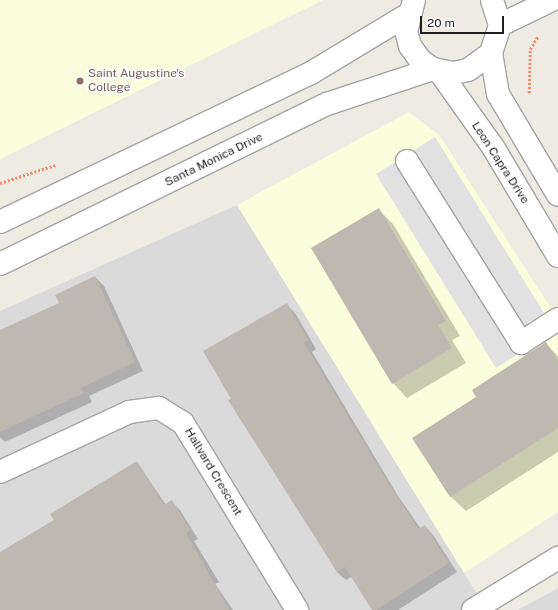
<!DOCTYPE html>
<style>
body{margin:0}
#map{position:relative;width:558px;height:610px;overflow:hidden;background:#eeebe3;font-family:"Public Sans",sans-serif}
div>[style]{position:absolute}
.residential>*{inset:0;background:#dbdada}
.education>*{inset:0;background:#fafedc}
.parking>*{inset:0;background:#e1e1e1}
.shadow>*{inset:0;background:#0003}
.building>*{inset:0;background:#beb8b0}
.path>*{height:2.5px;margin-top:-1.25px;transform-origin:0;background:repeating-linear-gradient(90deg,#f5896d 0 2px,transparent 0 4px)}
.roads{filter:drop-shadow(1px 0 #a4a4a4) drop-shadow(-1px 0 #a4a4a4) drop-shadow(0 1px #a4a4a4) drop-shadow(0 -1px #a4a4a4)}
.minor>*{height:22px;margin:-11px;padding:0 11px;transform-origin:11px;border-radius:11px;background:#fff}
.dots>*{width:11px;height:11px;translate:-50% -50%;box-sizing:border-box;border:2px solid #fff;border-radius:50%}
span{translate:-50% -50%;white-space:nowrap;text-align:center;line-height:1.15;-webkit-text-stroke:3.5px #fff;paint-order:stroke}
.education-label{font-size:12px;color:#785e54}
.left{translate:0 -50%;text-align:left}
.street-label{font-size:12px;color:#1d1d1d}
.scale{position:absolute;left:420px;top:16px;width:84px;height:18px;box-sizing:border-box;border:2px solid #1d1d1d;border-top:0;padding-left:5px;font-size:12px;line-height:14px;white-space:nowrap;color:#1d1d1d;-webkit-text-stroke:3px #fff;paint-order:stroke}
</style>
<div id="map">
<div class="residential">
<i style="clip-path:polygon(237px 205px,487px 610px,0 610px,0 311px)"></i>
<i style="clip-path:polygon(558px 588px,558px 610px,518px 610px)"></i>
</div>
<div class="education">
<i style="clip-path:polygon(0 0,323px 0,0 159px)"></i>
<i style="clip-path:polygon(409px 112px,439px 135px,558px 319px,558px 512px,464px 573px,237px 205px)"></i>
</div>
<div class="parking">
<i style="clip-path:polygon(435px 137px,544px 313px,527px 324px,538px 342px,496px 368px,376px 174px)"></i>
</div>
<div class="shadow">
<i style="clip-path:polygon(378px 209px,393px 224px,460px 336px,452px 340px,466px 363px,407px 398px,393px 383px)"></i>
<i style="clip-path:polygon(95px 277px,104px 286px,143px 371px,89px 396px,92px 402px,5px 442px,0 437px,0 334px,60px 304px)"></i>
<i style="clip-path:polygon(287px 305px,295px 313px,316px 349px,312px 352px,398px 496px,421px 529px,425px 526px,433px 535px,457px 572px,398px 610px,373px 610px,352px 576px,346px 580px,337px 572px,232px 399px)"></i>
<i style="clip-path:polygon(546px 344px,558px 356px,558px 452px,466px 511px,451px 497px,413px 438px,477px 397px)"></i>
<i style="clip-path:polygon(137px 462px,166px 505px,171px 501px,180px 510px,198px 539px,194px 541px,219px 582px,215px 584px,233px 610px,37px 610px,56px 521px)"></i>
</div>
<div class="building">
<i style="clip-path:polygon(379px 208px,446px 321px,438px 325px,452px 348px,392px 384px,311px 248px)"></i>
<i style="clip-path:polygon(95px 276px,135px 362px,81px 388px,84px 393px,0 432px,0 330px,59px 303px,55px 295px)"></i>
<i style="clip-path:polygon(287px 303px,308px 340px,304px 343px,390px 486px,419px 529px,425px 525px,449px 563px,376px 610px,372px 610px,345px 567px,337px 572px,228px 400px,231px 399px,203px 351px)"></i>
<i style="clip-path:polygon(546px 342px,558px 361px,558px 428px,450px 497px,412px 438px,476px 397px,472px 390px)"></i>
<i style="clip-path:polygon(137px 461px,164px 505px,172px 500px,190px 530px,186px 533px,229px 610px,0 610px,0 552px,54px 520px,50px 514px)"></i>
</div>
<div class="path">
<i style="left:529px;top:93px;width:44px;rotate:-88.7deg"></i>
<i style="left:530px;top:49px;width:15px;rotate:-58deg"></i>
<i style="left:0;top:183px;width:58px;rotate:-18.1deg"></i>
</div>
<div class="roads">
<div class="minor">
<i style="left:414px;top:0;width:32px;rotate:104deg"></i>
<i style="left:406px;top:31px;width:16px;rotate:75deg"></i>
<i style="left:410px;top:46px;width:17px;rotate:54deg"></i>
<i style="left:420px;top:60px;width:16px;rotate:35deg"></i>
<i style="left:433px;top:69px;width:21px;rotate:11deg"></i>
<i style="left:454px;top:73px;width:14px;rotate:-12deg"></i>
<i style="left:468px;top:70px;width:29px;rotate:-36deg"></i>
<i style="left:491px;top:53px;width:29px;rotate:-72deg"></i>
<i style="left:500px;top:25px;width:26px;rotate:-108deg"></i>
<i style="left:500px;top:25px;width:58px;rotate:-25.7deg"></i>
<i style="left:491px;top:53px;width:42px;rotate:80.3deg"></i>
<i style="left:498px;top:94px;width:117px;rotate:59.3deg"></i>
<i style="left:439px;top:71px;width:93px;rotate:54.6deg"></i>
<i style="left:493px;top:147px;width:127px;rotate:59.2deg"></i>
<i style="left:407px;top:161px;width:215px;rotate:57.9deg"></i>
<i style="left:521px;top:343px;width:44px;rotate:-33deg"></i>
<i style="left:0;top:222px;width:345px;rotate:-25.6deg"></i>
<i style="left:311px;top:73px;width:112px;rotate:-31.1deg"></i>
<i style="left:0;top:264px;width:364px;rotate:-26.1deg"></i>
<i style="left:327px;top:104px;width:112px;rotate:-18.3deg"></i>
<i style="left:0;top:472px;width:142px;rotate:-24.9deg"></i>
<i style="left:129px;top:412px;width:30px;rotate:-8deg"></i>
<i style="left:159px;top:408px;width:28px;rotate:32deg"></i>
<i style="left:183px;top:423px;width:219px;rotate:58.6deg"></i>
<i style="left:473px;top:610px;width:100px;rotate:-31.5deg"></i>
</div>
</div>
<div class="dots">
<i style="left:80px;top:81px;background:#8d6e63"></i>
</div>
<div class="education-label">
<span class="left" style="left:88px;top:81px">Saint Augustine's<br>College</span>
</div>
<div class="street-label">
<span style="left:214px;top:160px;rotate:-26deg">Santa Monica Drive</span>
<span style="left:500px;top:163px;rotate:57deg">Leon Capra Drive</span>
<span style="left:213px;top:472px;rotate:59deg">Hallvard Crescent</span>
</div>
<div class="scale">20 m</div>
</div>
